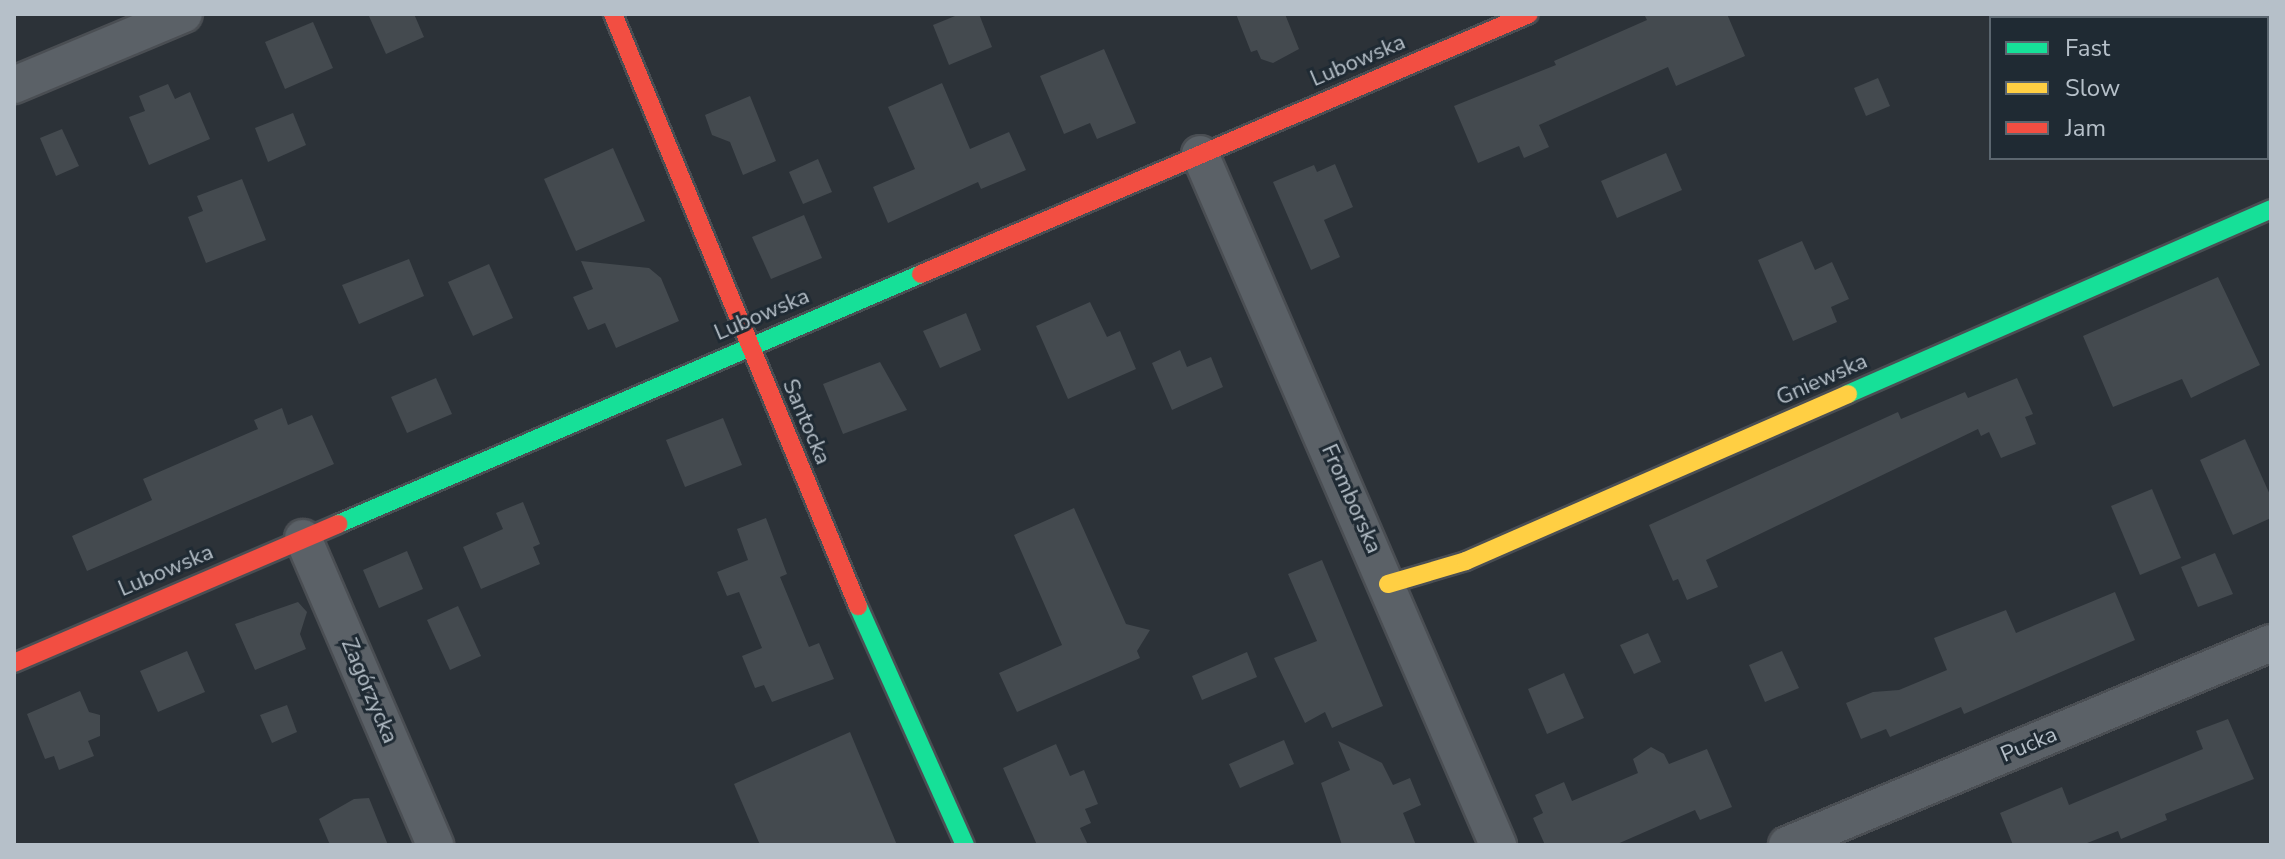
<!DOCTYPE html>
<meta charset="utf-8">
<style>
body{margin:0}
#map{position:relative;width:2285px;height:859px;overflow:hidden;background:#2c3238;font-family:"Nunito Sans",sans-serif}
div>[style]{position:absolute}
.building>*{inset:0;background:#444a4f}
.roads{filter:drop-shadow(2px 0 #4a4e53) drop-shadow(-2px 0 #4a4e53) drop-shadow(0 2px #4a4e53) drop-shadow(0 -2px #4a4e53)}
.street>*{height:36px;margin:-18px;padding:0 18px;transform-origin:18px;border-radius:18px;background:#5b6167}
.fast>*{height:18px;margin:-9px;padding:0 9px;transform-origin:9px;border-radius:9px;background:#16e098}
.slow>*{height:18px;margin:-9px;padding:0 9px;transform-origin:9px;border-radius:9px;background:#ffcf43}
.jam>*{height:18px;margin:-9px;padding:0 9px;transform-origin:9px;border-radius:9px;background:#f24e42}
span{translate:-50% -50%;white-space:nowrap;text-align:center;line-height:1.15;-webkit-text-stroke:6px #1f2a33;paint-order:stroke}
.street-label{font-size:22px;color:#b6c0c9}
.frame{position:absolute;inset:0;border:16px solid #b6c0c9;pointer-events:none}
.legend{position:absolute;left:1989px;top:16px;width:280px;height:144px;box-sizing:border-box;background:#1f2a33;border:2px solid #5b666f;margin:0;padding:10px 14px;list-style:none;font-size:24px;color:#b6c0c9}
.legend li{display:flex;align-items:center;gap:16px;height:40px}
.legend b{width:40px;border:2px solid #5b666f}
</style>
<div id="map">
<div class="building">
<i style="clip-path:polygon(368px 14px,414px 14px,424px 37px,386px 54px)"></i>
<i style="clip-path:polygon(960px 14px,979px 14px,992px 47px,949px 65px,933px 25px)"></i>
<i style="clip-path:polygon(1236px 14px,1285px 14px,1299px 49px,1273px 63px,1261px 59px,1257px 50px,1251px 52px)"></i>
<i style="clip-path:polygon(1644px 14px,1727px 14px,1745px 56px,1676px 86px,1668px 67px,1539px 125px,1549px 147px,1524px 158px,1519px 146px,1478px 163px,1454px 106px,1556px 65px,1554px 61px,1647px 20px)"></i>
<i style="clip-path:polygon(313px 22px,333px 68px,285px 89px,265px 42px)"></i>
<i style="clip-path:polygon(1104px 49px,1136px 123px,1097px 139px,1090px 123px,1064px 134px,1040px 76px)"></i>
<i style="clip-path:polygon(1878px 78px,1890px 106px,1866px 116px,1854px 88px)"></i>
<i style="clip-path:polygon(942px 83px,970px 149px,1009px 132px,1026px 170px,981px 189px,978px 182px,888px 223px,873px 187px,915px 169px,888px 107px)"></i>
<i style="clip-path:polygon(168px 84px,175px 99px,190px 92px,210px 139px,149px 165px,129px 117px,145px 111px,139px 96px)"></i>
<i style="clip-path:polygon(750px 96px,776px 161px,743px 175px,730px 142px,712px 135px,705px 115px)"></i>
<i style="clip-path:polygon(293px 113px,306px 145px,268px 162px,255px 128px)"></i>
<i style="clip-path:polygon(62px 129px,79px 166px,56px 176px,40px 138px)"></i>
<i style="clip-path:polygon(613px 148px,645px 221px,576px 251px,544px 179px)"></i>
<i style="clip-path:polygon(1666px 153px,1682px 190px,1617px 218px,1601px 181px)"></i>
<i style="clip-path:polygon(818px 159px,832px 192px,803px 204px,789px 172px)"></i>
<i style="clip-path:polygon(1335px 164px,1353px 207px,1324px 220px,1340px 257px,1311px 270px,1273px 182px,1314px 165px,1317px 172px)"></i>
<i style="clip-path:polygon(242px 179px,266px 240px,206px 263px,188px 217px,203px 211px,197px 196px)"></i>
<i style="clip-path:polygon(804px 215px,822px 258px,771px 279px,752px 237px)"></i>
<i style="clip-path:polygon(1802px 241px,1815px 270px,1832px 262px,1849px 299px,1831px 307px,1837px 322px,1793px 341px,1758px 260px)"></i>
<i style="clip-path:polygon(409px 259px,424px 296px,359px 324px,342px 285px)"></i>
<i style="clip-path:polygon(581px 261px,649px 268px,661px 278px,679px 321px,616px 348px,605px 323px,588px 330px,573px 297px,593px 289px)"></i>
<i style="clip-path:polygon(489px 264px,513px 318px,473px 336px,448px 282px)"></i>
<i style="clip-path:polygon(2218px 277px,2260px 365px,2191px 398px,2182px 379px,2113px 407px,2083px 336px)"></i>
<i style="clip-path:polygon(1090px 302px,1107px 337px,1120px 331px,1136px 369px,1068px 399px,1036px 326px)"></i>
<i style="clip-path:polygon(966px 313px,981px 350px,940px 368px,923px 331px)"></i>
<i style="clip-path:polygon(1180px 350px,1187px 367px,1211px 357px,1223px 387px,1172px 410px,1152px 363px)"></i>
<i style="clip-path:polygon(880px 362px,907px 410px,843px 434px,823px 384px)"></i>
<i style="clip-path:polygon(436px 378px,452px 414px,407px 433px,391px 397px)"></i>
<i style="clip-path:polygon(2017px 378px,2033px 414px,2025px 417px,2036px 444px,2001px 458px,1989px 432px,1981px 436px,1978px 429px,1706px 560px,1718px 587px,1687px 600px,1678px 579px,1673px 581px,1649px 525px,1898px 412px,1901px 419px,1965px 392px,1968px 398px)"></i>
<i style="clip-path:polygon(282px 408px,288px 425px,312px 415px,334px 464px,87px 571px,72px 536px,152px 500px,143px 479px,258px 429px,254px 420px)"></i>
<i style="clip-path:polygon(723px 418px,742px 465px,685px 487px,666px 440px)"></i>
<i style="clip-path:polygon(2245px 439px,2271px 497px,2271px 518px,2233px 535px,2200px 460px)"></i>
<i style="clip-path:polygon(2152px 489px,2181px 558px,2140px 575px,2111px 506px)"></i>
<i style="clip-path:polygon(523px 502px,540px 544px,533px 547px,540px 564px,481px 589px,463px 547px,503px 529px,496px 513px)"></i>
<i style="clip-path:polygon(1074px 508px,1126px 624px,1150px 630px,1137px 651px,1140px 658px,1017px 712px,999px 673px,1062px 645px,1014px 535px)"></i>
<i style="clip-path:polygon(766px 518px,787px 574px,780px 577px,809px 647px,819px 643px,834px 679px,772px 702px,764px 685px,755px 688px,742px 656px,762px 648px,739px 592px,727px 596px,717px 572px,748px 560px,737px 529px)"></i>
<i style="clip-path:polygon(407px 551px,423px 589px,379px 608px,363px 570px)"></i>
<i style="clip-path:polygon(2215px 553px,2233px 594px,2198px 607px,2181px 567px)"></i>
<i style="clip-path:polygon(1322px 560px,1383px 706px,1332px 728px,1325px 712px,1305px 723px,1274px 658px,1317px 641px,1288px 574px)"></i>
<i style="clip-path:polygon(2115px 592px,2135px 640px,1964px 714px,1961px 707px,1890px 737px,1886px 729px,1861px 739px,1846px 703px,1873px 692px,1899px 690px,1947px 670px,1934px 638px,2006px 610px,2016px 633px)"></i>
<i style="clip-path:polygon(298px 602px,307px 612px,300px 634px,306px 649px,255px 670px,235px 624px)"></i>
<i style="clip-path:polygon(458px 606px,481px 656px,450px 670px,427px 620px)"></i>
<i style="clip-path:polygon(1648px 633px,1661px 662px,1634px 674px,1620px 645px)"></i>
<i style="clip-path:polygon(187px 651px,205px 692px,158px 712px,140px 671px)"></i>
<i style="clip-path:polygon(1782px 651px,1799px 688px,1765px 702px,1749px 665px)"></i>
<i style="clip-path:polygon(1247px 652px,1257px 677px,1202px 700px,1192px 676px)"></i>
<i style="clip-path:polygon(1564px 673px,1584px 718px,1547px 734px,1528px 689px)"></i>
<i style="clip-path:polygon(80px 691px,89px 712px,100px 715px,100px 736px,88px 741px,94px 756px,59px 770px,54px 756px,45px 759px,27px 714px)"></i>
<i style="clip-path:polygon(287px 705px,297px 732px,272px 743px,260px 715px)"></i>
<i style="clip-path:polygon(2228px 719px,2254px 779px,2165px 814px,2167px 820px,2121px 839px,2118px 831px,2082px 845px,2013px 845px,2000px 813px,2062px 787px,2069px 805px,2203px 749px,2196px 731px)"></i>
<i style="clip-path:polygon(850px 732px,897px 845px,760px 845px,734px 784px)"></i>
<i style="clip-path:polygon(1284px 740px,1294px 764px,1240px 788px,1229px 764px)"></i>
<i style="clip-path:polygon(1338px 741px,1382px 763px,1393px 785px,1410px 778px,1421px 805px,1403px 813px,1416px 845px,1342px 845px,1321px 783px,1350px 770px)"></i>
<i style="clip-path:polygon(1056px 744px,1070px 776px,1084px 770px,1098px 804px,1085px 809px,1091px 823px,1080px 828px,1088px 845px,1037px 845px,1003px 768px)"></i>
<i style="clip-path:polygon(1651px 747px,1664px 754px,1669px 764px,1707px 749px,1732px 807px,1700px 820px,1695px 810px,1615px 845px,1545px 845px,1533px 818px,1543px 813px,1535px 795px,1564px 782px,1572px 801px,1638px 773px,1633px 759px)"></i>
<i style="clip-path:polygon(369px 798px,388px 845px,330px 845px,319px 819px,354px 799px)"></i>
</div>
<div class="roads">
<div class="street">
<i style="left:14px;top:85px;width:184px;rotate:-22.7deg"></i>
<i style="left:1200px;top:154px;width:753px;rotate:66.67deg"></i>
<i style="left:303px;top:538px;width:334px;rotate:66.7deg"></i>
<i style="left:1787px;top:845px;width:524px;rotate:-22.65deg"></i>
</div>
<div class="fast">
<i style="left:1848px;top:394px;width:462px;rotate:-23.6deg"></i>
<i style="left:338px;top:524px;width:634px;rotate:-23.21deg"></i>
<i style="left:858px;top:606px;width:262px;rotate:65.9deg"></i>
</div>
<div class="slow">
<i style="left:1388px;top:584px;width:81px;rotate:-16.4deg"></i>
<i style="left:1466px;top:561px;width:417px;rotate:-23.6deg"></i>
</div>
<div class="jam">
<i style="left:613px;top:14px;width:641px;rotate:67.52deg"></i>
<i style="left:921px;top:274px;width:661px;rotate:-23.15deg"></i>
<i style="left:14px;top:663px;width:353px;rotate:-23.2deg"></i>
</div>
</div>
<div class="street-label">
<span style="left:1358px;top:61px;rotate:-23deg">Lubowska</span>
<span style="left:762px;top:315px;rotate:-23deg">Lubowska</span>
<span style="left:1822px;top:380px;rotate:-24deg">Gniewska</span>
<span style="left:806px;top:422px;rotate:67deg">Santocka</span>
<span style="left:1351px;top:499px;rotate:66deg">Fromborska</span>
<span style="left:166px;top:571px;rotate:-23deg">Lubowska</span>
<span style="left:369px;top:691px;rotate:67deg">Zagórzycka</span>
<span style="left:2029px;top:745px;rotate:-23deg">Pucka</span>
</div>
<div class="frame"></div>
<ul class="legend">
<li><b style="height:10px;background:#16e098"></b>Fast</li>
<li><b style="height:10px;background:#ffcf43"></b>Slow</li>
<li><b style="height:10px;background:#f24e42"></b>Jam</li>
</ul>
</div>
